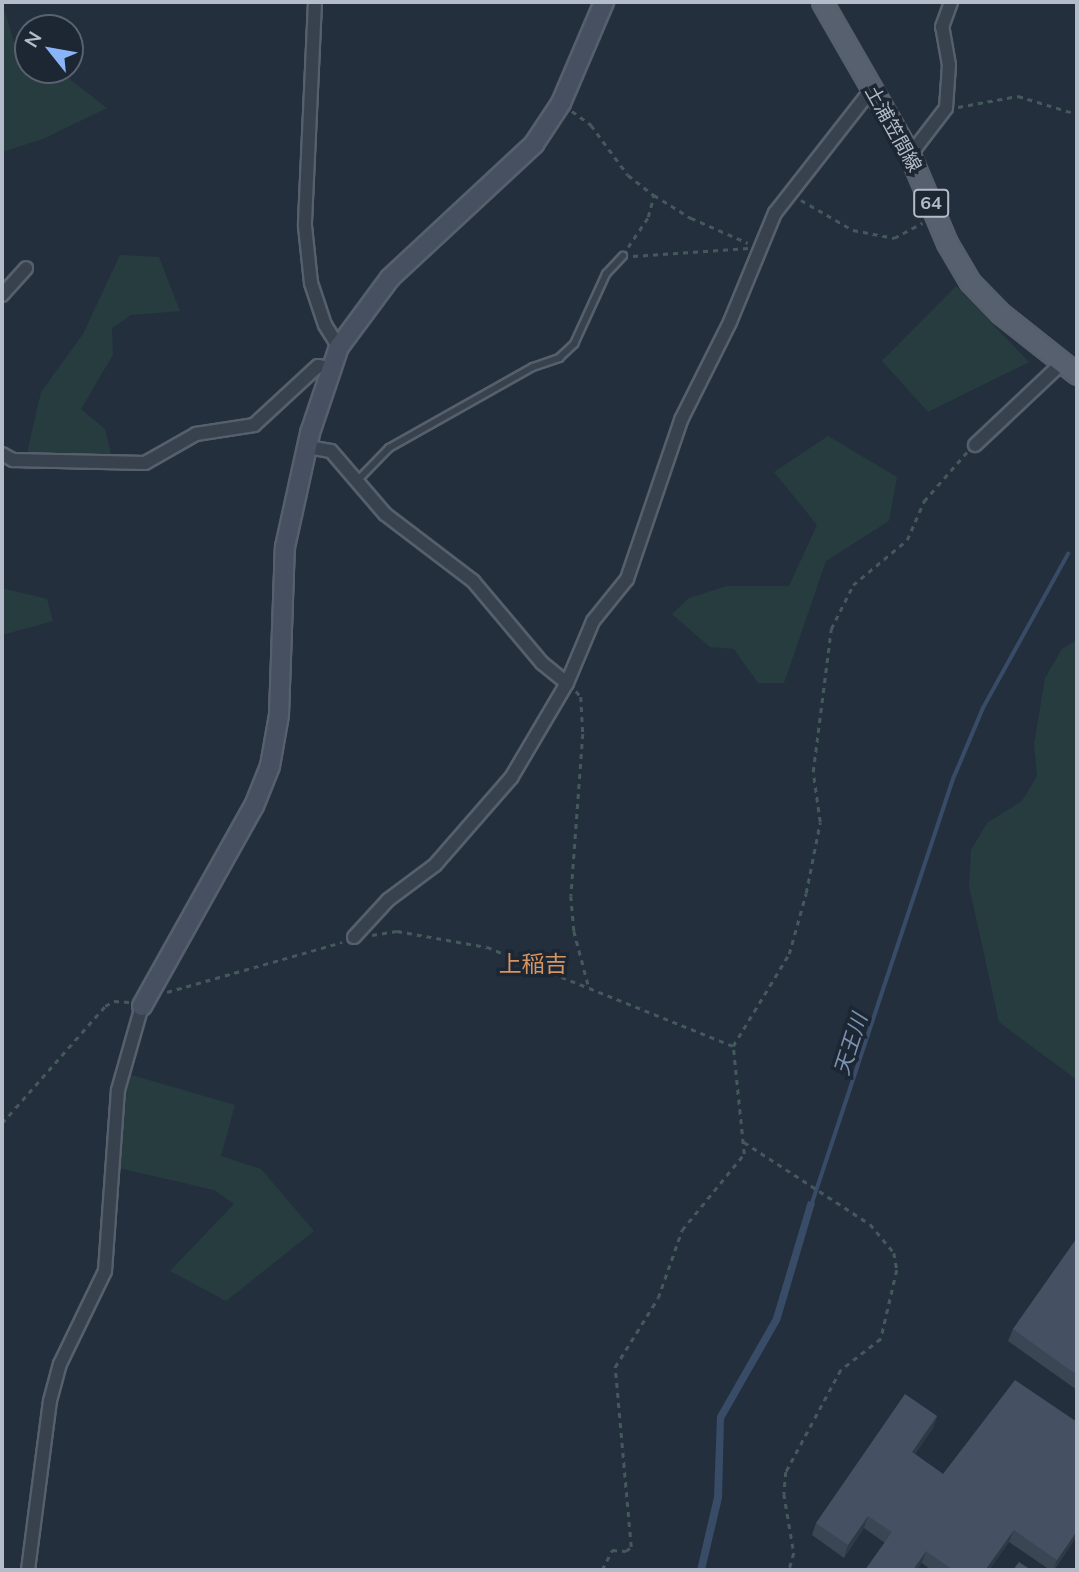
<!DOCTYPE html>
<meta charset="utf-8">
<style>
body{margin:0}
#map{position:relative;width:1079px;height:1572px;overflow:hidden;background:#242f3e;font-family:Mulish,"Noto Sans JP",sans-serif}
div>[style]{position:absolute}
.green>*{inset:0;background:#263c3f}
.water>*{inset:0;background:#394c67}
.stream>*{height:3.5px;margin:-1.75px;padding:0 1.75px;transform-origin:1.75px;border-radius:1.75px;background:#394c67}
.path>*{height:2.5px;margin-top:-1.25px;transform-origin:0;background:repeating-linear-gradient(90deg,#44595c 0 5px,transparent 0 10px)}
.roads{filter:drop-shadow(2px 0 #565f6c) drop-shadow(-2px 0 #565f6c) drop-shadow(0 2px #565f6c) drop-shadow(0 -2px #565f6c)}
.lane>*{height:6px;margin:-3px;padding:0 3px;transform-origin:3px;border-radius:3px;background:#38414e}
.street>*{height:12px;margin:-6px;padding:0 6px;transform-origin:6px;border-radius:6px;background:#38414e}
.secondary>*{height:18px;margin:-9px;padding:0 9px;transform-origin:9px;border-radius:9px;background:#465061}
.primary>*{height:19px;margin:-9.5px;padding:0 9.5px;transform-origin:9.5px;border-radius:9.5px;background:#56606e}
.wall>*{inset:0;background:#3b4654}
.shaded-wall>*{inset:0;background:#303945}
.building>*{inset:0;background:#455162}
span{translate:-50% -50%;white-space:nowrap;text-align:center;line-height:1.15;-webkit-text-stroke:7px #1d2633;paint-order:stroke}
.shield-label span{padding:2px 5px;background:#1d2633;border:2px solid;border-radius:5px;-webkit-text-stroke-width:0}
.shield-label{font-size:18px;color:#b4bcc9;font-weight:700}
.street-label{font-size:19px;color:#b4bcc9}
.water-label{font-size:21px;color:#7c92b1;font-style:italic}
.quarter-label{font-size:23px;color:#d59563}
.frame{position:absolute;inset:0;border:4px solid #b4bcc9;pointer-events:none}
.north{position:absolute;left:14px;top:14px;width:70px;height:70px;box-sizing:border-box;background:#1d2633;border:2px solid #59626f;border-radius:50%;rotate:301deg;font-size:19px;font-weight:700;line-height:28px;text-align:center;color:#b4bcc9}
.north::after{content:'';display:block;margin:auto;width:24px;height:32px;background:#8ab4f8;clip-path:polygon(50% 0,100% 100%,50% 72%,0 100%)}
</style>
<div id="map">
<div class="green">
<i style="clip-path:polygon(2px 2px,14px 42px,28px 51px,28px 70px,58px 70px,107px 108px,43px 139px,2px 152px)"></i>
<i style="clip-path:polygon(120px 255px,159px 257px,180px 311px,131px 315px,112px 328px,113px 355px,81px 409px,105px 429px,114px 466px,23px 470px,41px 392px,83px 334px)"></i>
<i style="clip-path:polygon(956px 286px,1029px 362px,928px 412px,882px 361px)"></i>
<i style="clip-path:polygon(828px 436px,897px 477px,889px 521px,826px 561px,784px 683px,758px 683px,734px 649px,710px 647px,672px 614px,689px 598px,727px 586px,789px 586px,817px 525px,774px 472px)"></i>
<i style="clip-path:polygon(2px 588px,47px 599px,53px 621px,2px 635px)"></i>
<i style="clip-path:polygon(1077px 640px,1077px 1080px,999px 1022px,969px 886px,971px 850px,987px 823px,1022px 801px,1037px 776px,1034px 744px,1045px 678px,1062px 649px)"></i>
<i style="clip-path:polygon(128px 1074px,235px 1105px,221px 1156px,261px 1169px,314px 1231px,226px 1301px,170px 1271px,234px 1204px,214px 1190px,114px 1167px)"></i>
</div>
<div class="water">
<i style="clip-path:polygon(808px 1201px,815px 1203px,780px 1321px,724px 1419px,722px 1498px,705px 1570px,697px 1570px,714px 1497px,717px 1416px,773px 1318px)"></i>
</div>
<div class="stream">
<i style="left:811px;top:1206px;width:452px;rotate:-71.6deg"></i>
<i style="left:954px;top:777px;width:75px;rotate:-67.2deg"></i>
<i style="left:983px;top:708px;width:176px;rotate:-61.1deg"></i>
</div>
<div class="path">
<i style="left:958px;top:107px;width:61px;rotate:-10.4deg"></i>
<i style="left:1018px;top:96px;width:62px;rotate:17deg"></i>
<i style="left:572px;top:111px;width:24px;rotate:36deg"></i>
<i style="left:591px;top:125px;width:62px;rotate:53.5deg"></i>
<i style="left:628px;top:175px;width:33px;rotate:38deg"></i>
<i style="left:654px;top:195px;width:44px;rotate:31.9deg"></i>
<i style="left:691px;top:218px;width:62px;rotate:23.7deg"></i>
<i style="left:801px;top:200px;width:60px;rotate:30deg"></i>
<i style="left:853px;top:230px;width:42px;rotate:11deg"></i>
<i style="left:894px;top:238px;width:32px;rotate:-28deg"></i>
<i style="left:628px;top:247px;width:36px;rotate:-56deg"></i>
<i style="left:648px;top:217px;width:23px;rotate:-75deg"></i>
<i style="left:633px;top:256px;width:116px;rotate:-3.9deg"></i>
<i style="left:576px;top:691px;width:8px;rotate:50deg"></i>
<i style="left:581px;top:697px;width:37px;rotate:87deg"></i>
<i style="left:583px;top:734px;width:162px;rotate:94.2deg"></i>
<i style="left:571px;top:896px;width:35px;rotate:85deg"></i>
<i style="left:574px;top:931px;width:55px;rotate:75.2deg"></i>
<i style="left:372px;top:935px;width:25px;rotate:-9deg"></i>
<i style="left:397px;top:931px;width:91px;rotate:10.1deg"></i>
<i style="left:487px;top:947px;width:265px;rotate:21.9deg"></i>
<i style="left:167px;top:992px;width:182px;rotate:-15.9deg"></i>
<i style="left:2px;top:1123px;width:156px;rotate:-48.6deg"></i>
<i style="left:105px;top:1006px;width:10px;rotate:-29deg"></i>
<i style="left:114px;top:1001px;width:15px;rotate:4deg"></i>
<i style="left:744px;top:1142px;width:150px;rotate:33.1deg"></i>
<i style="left:870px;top:1224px;width:38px;rotate:50deg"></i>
<i style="left:894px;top:1253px;width:17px;rotate:80deg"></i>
<i style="left:897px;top:1270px;width:71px;rotate:103.1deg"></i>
<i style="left:881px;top:1339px;width:51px;rotate:142.2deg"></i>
<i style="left:841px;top:1370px;width:116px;rotate:118.3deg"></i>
<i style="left:786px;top:1472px;width:22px;rotate:95deg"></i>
<i style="left:784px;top:1494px;width:60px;rotate:80.4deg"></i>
<i style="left:794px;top:1553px;width:18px;rotate:106deg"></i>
<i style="left:602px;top:1570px;width:22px;rotate:-63deg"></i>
<i style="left:612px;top:1550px;width:14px;rotate:4deg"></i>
<i style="left:626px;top:1551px;width:6px;rotate:-39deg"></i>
<i style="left:631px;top:1547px;width:181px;rotate:-95.1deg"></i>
<i style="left:615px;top:1367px;width:81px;rotate:-58.1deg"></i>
<i style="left:658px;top:1298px;width:72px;rotate:-70.6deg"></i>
<i style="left:682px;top:1230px;width:98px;rotate:-50.8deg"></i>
<i style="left:744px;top:1154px;width:109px;rotate:-95.8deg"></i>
<i style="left:733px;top:1046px;width:108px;rotate:-58.7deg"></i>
<i style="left:789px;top:954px;width:63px;rotate:-74.4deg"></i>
<i style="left:806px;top:893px;width:72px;rotate:-78.8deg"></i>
<i style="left:820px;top:822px;width:50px;rotate:-98deg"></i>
<i style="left:813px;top:772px;width:144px;rotate:-82.8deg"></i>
<i style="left:831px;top:629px;width:49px;rotate:-63.4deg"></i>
<i style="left:853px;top:585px;width:70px;rotate:-39.8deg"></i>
<i style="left:907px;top:540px;width:43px;rotate:-66.4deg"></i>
<i style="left:924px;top:501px;width:65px;rotate:-48.7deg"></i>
</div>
<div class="roads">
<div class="lane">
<i style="left:357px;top:481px;width:46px;rotate:-45.9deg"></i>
<i style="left:389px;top:448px;width:165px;rotate:-29.4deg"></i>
<i style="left:533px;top:367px;width:28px;rotate:-19deg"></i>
<i style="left:559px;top:358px;width:21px;rotate:-43deg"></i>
<i style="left:574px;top:344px;width:77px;rotate:-65.4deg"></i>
<i style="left:606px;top:274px;width:25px;rotate:-47deg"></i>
</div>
<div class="street">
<i style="left:315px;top:2px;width:224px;rotate:92.6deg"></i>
<i style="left:305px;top:226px;width:57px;rotate:84deg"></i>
<i style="left:311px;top:283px;width:44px;rotate:71.6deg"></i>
<i style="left:325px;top:325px;width:26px;rotate:58deg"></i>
<i style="left:910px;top:155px;width:59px;rotate:-52.5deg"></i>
<i style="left:946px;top:108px;width:43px;rotate:-86deg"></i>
<i style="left:949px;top:65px;width:39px;rotate:-100deg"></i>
<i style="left:942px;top:27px;width:27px;rotate:-70deg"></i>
<i style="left:2px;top:295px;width:36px;rotate:-48deg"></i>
<i style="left:975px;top:445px;width:121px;rotate:-43.3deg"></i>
<i style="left:308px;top:447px;width:23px;rotate:10deg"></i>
<i style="left:331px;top:451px;width:83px;rotate:49.4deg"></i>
<i style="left:385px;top:514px;width:111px;rotate:37.3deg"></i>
<i style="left:473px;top:581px;width:107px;rotate:49.9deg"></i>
<i style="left:542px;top:663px;width:32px;rotate:39deg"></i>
<i style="left:2px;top:454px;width:13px;rotate:29deg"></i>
<i style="left:13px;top:460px;width:132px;rotate:1.3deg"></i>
<i style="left:145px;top:463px;width:59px;rotate:-29.6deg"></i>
<i style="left:196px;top:434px;width:59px;rotate:-8.8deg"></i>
<i style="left:254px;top:425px;width:87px;rotate:-42.7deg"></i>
<i style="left:318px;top:366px;width:12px;rotate:9deg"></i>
<i style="left:354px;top:937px;width:50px;rotate:-47.4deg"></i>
<i style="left:388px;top:900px;width:59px;rotate:-36.7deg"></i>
<i style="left:435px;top:865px;width:116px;rotate:-48.9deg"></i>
<i style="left:511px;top:778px;width:110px;rotate:-59.5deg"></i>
<i style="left:567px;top:683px;width:67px;rotate:-67.2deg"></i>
<i style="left:593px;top:621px;width:54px;rotate:-51deg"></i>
<i style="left:627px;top:579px;width:168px;rotate:-71.2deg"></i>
<i style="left:681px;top:420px;width:110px;rotate:-63.4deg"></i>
<i style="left:730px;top:322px;width:118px;rotate:-67.6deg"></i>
<i style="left:775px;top:213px;width:156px;rotate:-52deg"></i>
<i style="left:28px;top:1570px;width:170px;rotate:-82.6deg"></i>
<i style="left:50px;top:1401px;width:38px;rotate:-75deg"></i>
<i style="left:60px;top:1364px;width:103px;rotate:-64.2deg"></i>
<i style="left:105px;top:1271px;width:181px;rotate:-85.9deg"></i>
<i style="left:118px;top:1090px;width:87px;rotate:-74.1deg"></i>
</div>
<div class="secondary">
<i style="left:142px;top:1006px;width:229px;rotate:-60.8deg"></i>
<i style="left:254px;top:806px;width:43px;rotate:-68.2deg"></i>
<i style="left:270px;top:766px;width:52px;rotate:-80deg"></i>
<i style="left:279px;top:715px;width:168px;rotate:-88deg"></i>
<i style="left:285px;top:547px;width:117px;rotate:-77.6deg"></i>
<i style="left:310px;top:433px;width:91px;rotate:-71.4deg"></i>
<i style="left:339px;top:347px;width:86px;rotate:-53.5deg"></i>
<i style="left:390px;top:278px;width:197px;rotate:-42.9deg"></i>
<i style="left:534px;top:144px;width:49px;rotate:-56.6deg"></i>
<i style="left:561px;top:103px;width:110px;rotate:-66.9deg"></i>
</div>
<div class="primary">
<i style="left:822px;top:2px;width:177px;rotate:60.1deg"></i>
<i style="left:910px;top:155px;width:95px;rotate:67.2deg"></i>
<i style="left:947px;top:243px;width:45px;rotate:59.5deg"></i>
<i style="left:970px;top:282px;width:43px;rotate:45.9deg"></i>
<i style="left:1000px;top:313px;width:98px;rotate:38.4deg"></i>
</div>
</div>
<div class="wall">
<i style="clip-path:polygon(1077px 1238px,1077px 1390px,1008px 1341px,1013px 1329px)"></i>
<i style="clip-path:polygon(937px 1416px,933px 1428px,915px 1454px,943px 1474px,1077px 1536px,1054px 1570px,1050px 1570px,1009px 1542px,989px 1570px,931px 1570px,922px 1563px,885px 1543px,864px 1528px,844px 1558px,812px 1535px,816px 1523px)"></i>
</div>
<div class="shaded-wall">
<i style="clip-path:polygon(937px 1416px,933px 1428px,908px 1464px,912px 1452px)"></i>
<i style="clip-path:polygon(868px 1516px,864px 1528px,844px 1558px,848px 1545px)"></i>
<i style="clip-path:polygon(1014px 1530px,1009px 1542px,989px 1570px,985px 1570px)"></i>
<i style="clip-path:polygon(1077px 1531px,1077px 1536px,1053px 1570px,1057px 1560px)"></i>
<i style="clip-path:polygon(926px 1551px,922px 1563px,917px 1570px,913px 1570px)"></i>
</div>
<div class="building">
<i style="clip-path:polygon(1077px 1238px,1077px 1375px,1013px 1329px)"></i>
<i style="clip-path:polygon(1015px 1380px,1077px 1422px,1077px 1531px,1057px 1560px,1014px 1530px,985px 1570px,953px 1570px,926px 1551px,913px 1570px,865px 1570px,892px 1532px,868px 1516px,848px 1545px,816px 1523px,905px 1394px,937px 1416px,912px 1452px,943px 1474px)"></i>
<i style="clip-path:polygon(1019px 1562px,1031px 1570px,1013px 1570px)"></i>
</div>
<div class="shield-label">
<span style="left:931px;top:203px">64</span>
</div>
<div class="street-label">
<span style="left:893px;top:129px;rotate:61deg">土浦笠間線</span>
</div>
<div class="water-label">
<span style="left:850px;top:1044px;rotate:-72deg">天王川</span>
</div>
<div class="quarter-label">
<span style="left:533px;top:964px">上稲吉</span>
</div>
<div class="frame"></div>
<div class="north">N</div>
</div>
